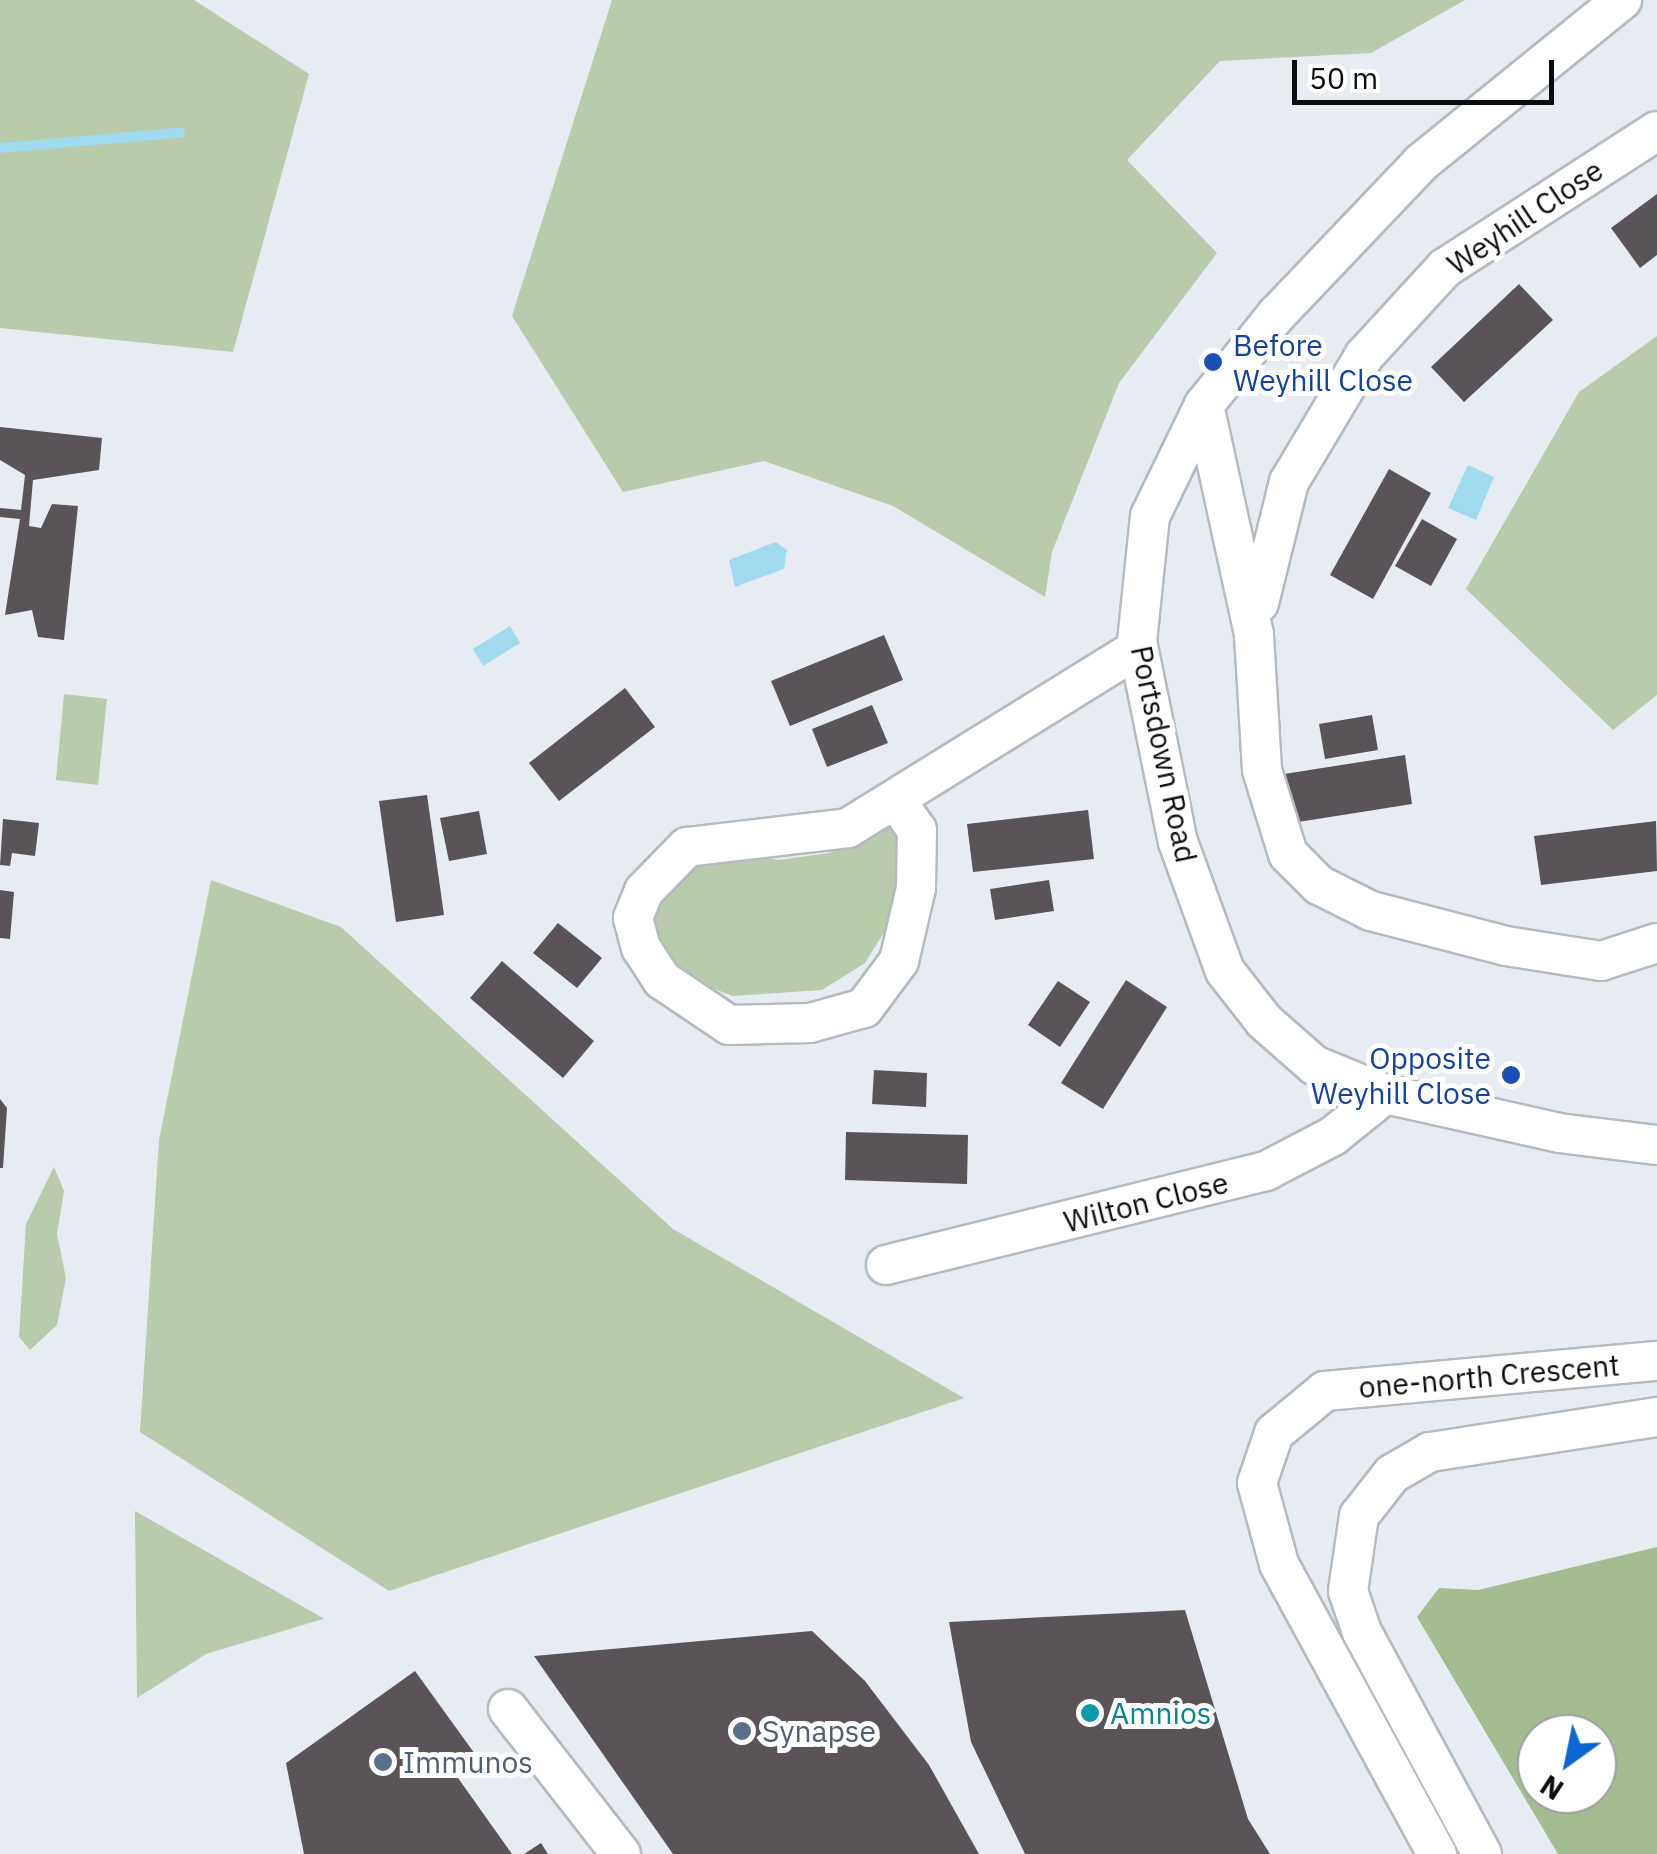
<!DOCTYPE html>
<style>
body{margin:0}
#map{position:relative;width:1657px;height:1854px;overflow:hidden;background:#e6ecf2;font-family:"IBM Plex Sans",sans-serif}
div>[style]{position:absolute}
.green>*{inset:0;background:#b8cbab}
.forest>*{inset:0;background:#a3bc90}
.water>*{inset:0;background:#9fdaef}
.stream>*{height:10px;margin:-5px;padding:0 5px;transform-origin:5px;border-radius:5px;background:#9fdaef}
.building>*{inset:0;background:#5a5458}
.roads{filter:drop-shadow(2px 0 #b4babf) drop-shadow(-2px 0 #b4babf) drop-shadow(0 2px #b4babf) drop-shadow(0 -2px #b4babf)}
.street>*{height:38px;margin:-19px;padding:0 19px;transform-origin:19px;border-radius:19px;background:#fff}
.dots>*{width:28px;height:28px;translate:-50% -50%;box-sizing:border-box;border:5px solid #fff;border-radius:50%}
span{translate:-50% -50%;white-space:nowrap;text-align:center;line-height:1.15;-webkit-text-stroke:10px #fff;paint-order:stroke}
.street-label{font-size:30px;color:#0a0c0e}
.transit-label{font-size:30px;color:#164399}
.left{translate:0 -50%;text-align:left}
.right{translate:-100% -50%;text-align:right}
.culture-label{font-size:30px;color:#0d838f}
.service-label{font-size:30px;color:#4e5e75}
.north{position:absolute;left:1517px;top:1714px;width:100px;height:100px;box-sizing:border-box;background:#fff;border:2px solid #9d9e9f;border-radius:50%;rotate:213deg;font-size:28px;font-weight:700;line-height:40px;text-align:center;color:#0a0c0e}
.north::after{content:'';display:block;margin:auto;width:35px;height:45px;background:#0e67d0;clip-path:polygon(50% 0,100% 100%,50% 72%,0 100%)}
.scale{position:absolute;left:1292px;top:60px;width:262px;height:45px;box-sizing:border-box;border:5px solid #0a0c0e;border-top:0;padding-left:12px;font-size:30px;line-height:35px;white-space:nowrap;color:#0a0c0e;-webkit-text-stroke:8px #fff;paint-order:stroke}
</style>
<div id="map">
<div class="green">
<i style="clip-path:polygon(0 0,194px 0,309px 74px,233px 352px,0 328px)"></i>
<i style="clip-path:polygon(612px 0,1465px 0,1371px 53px,1220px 61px,1127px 160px,1217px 253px,1119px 383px,1052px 552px,1045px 597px,893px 506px,764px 461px,623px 492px,512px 316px)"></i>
<i style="clip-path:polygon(1657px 336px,1657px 695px,1613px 730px,1466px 589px,1579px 392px)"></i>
<i style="clip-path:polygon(64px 694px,107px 699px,98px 785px,56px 780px)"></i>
<i style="clip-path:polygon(902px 821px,891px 921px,865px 963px,822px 990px,733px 996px,688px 979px,657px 943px,643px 905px,712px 849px,779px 860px,829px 853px)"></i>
<i style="clip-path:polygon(211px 880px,341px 927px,673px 1229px,964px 1398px,389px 1591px,140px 1432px,159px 1140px)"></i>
<i style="clip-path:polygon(54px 1167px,64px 1191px,57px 1234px,66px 1278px,57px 1325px,30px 1350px,19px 1337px,26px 1224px)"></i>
<i style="clip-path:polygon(135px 1511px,323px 1618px,323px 1619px,206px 1654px,137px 1698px)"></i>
</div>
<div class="forest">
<i style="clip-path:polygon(evenodd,1657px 1547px,1657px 1854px,1558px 1854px,1417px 1617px,1439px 1588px,1478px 1590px,1657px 1547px,1537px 1734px,1597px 1734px,1597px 1794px,1537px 1794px,1537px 1734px)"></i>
</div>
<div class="water">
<i style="clip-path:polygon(1468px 465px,1494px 477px,1476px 520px,1448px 508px)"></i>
<i style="clip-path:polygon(776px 542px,787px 550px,784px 569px,735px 587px,729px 560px)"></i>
<i style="clip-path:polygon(510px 626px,520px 643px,483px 666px,473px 649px)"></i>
</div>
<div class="stream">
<i style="left:0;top:148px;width:181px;rotate:-4.8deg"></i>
</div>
<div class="building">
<i style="clip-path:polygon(1657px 194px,1657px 255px,1640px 268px,1611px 228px)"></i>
<i style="clip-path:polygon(1519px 284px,1553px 320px,1464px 402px,1431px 367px)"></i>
<i style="clip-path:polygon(0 427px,102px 438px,99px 470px,33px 480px,29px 526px,41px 528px,52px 504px,78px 506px,64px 640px,38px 637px,32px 610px,5px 615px,20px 519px,0 517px,0 508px,21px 510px,25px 475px,0 460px)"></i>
<i style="clip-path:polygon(1389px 469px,1431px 493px,1373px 599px,1330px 575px)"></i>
<i style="clip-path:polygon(1422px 519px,1457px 539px,1431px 586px,1395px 566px)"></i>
<i style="clip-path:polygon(884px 635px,903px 680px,790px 726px,771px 681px)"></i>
<i style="clip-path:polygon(625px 688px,655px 727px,559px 801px,529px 763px)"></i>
<i style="clip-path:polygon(872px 705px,888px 743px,827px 767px,812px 729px)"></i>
<i style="clip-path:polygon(1372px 715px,1378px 750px,1325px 759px,1319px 724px)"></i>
<i style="clip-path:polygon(1405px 755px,1412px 804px,1292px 823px,1284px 774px)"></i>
<i style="clip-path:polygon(427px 795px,444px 915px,396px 922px,379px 801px)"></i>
<i style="clip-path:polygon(1088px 810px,1094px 859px,973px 872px,967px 824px)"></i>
<i style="clip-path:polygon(479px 811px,487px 854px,449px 861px,440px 818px)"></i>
<i style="clip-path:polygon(3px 819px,39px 823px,35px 856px,12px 853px,10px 866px,0 865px)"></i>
<i style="clip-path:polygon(1656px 821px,1657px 871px,1541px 885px,1534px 836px)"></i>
<i style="clip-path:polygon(1049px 880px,1054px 911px,995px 920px,990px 889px)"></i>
<i style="clip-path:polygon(0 890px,14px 892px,10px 939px,0 938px)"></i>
<i style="clip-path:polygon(558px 923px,602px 958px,577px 988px,533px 953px)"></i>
<i style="clip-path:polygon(502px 961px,594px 1041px,563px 1078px,470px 998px)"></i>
<i style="clip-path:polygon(1126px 980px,1167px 1007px,1103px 1109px,1061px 1083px)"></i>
<i style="clip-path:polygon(1058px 981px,1090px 1002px,1060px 1047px,1028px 1025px)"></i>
<i style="clip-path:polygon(874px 1070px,927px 1073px,926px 1107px,872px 1104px)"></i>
<i style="clip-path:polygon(0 1099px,7px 1108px,3px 1168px,0 1168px)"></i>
<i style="clip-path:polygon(846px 1132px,968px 1135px,967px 1184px,845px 1180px)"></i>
<i style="clip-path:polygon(1185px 1610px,1248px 1819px,1270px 1854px,1025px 1854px,971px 1742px,949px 1622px)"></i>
<i style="clip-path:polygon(812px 1631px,865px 1681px,929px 1765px,979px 1854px,673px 1854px,534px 1656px)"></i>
<i style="clip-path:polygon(415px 1671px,480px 1761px,458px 1778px,512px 1854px,304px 1854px,286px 1763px)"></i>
<i style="clip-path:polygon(541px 1843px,548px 1854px,524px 1854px)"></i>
</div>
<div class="roads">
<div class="street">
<i style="left:1622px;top:0;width:259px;rotate:141deg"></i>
<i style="left:1421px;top:163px;width:209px;rotate:133.6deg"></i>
<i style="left:1277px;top:314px;width:117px;rotate:128.7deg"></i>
<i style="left:1204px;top:405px;width:123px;rotate:115.9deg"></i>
<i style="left:1150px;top:516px;width:126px;rotate:95.9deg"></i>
<i style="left:1137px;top:641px;width:205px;rotate:78.5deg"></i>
<i style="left:1178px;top:842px;width:137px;rotate:70deg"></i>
<i style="left:1225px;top:971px;width:63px;rotate:52deg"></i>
<i style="left:1264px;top:1021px;width:67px;rotate:41.3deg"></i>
<i style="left:1314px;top:1065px;width:77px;rotate:22.2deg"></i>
<i style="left:1385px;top:1094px;width:178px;rotate:12.6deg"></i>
<i style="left:1559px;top:1133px;width:99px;rotate:7deg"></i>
<i style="left:1204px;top:405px;width:235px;rotate:77.7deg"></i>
<i style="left:1254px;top:635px;width:135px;rotate:86.6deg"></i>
<i style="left:1262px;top:770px;width:88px;rotate:72.8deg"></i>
<i style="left:1288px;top:854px;width:44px;rotate:45deg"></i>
<i style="left:1319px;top:885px;width:58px;rotate:26.6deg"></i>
<i style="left:1371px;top:911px;width:139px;rotate:14.5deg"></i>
<i style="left:1506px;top:946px;width:96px;rotate:9deg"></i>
<i style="left:1601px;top:961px;width:59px;rotate:-17.8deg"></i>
<i style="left:1259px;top:603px;width:125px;rotate:-76.1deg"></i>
<i style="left:1289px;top:482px;width:147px;rotate:-59.2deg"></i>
<i style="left:1364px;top:356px;width:120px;rotate:-47.4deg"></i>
<i style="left:1445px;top:268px;width:252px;rotate:-32.9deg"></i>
<i style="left:898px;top:803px;width:33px;rotate:55deg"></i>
<i style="left:917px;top:830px;width:58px;rotate:91deg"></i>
<i style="left:916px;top:888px;width:75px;rotate:103.1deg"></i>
<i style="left:899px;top:961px;width:59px;rotate:126.7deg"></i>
<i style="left:864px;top:1008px;width:56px;rotate:164.5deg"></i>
<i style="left:810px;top:1023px;width:81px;rotate:178.6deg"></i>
<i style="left:729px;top:1025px;width:81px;rotate:-146.1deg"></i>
<i style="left:662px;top:980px;width:38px;rotate:-123deg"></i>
<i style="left:641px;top:948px;width:31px;rotate:-105deg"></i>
<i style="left:633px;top:918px;width:29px;rotate:-68deg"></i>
<i style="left:644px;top:891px;width:62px;rotate:-45.7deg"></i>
<i style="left:687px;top:847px;width:162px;rotate:-6.7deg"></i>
<i style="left:848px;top:828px;width:340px;rotate:-31.8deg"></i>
<i style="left:886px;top:1265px;width:391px;rotate:-13.9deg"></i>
<i style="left:1266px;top:1171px;width:76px;rotate:-27.6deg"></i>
<i style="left:1333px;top:1136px;width:67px;rotate:-38.9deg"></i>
<i style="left:508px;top:1709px;width:184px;rotate:52.1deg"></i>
<i style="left:1437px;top:1854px;width:330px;rotate:-118.6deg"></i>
<i style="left:1279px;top:1564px;width:84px;rotate:-105.2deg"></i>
<i style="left:1257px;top:1483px;width:53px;rotate:-71.2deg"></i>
<i style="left:1274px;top:1433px;width:66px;rotate:-39.5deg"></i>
<i style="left:1325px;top:1391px;width:333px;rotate:-5.2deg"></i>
<i style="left:1482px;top:1854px;width:252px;rotate:-118.4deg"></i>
<i style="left:1362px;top:1632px;width:43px;rotate:-108.9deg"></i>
<i style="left:1348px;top:1591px;width:76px;rotate:-81.7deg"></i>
<i style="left:1359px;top:1516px;width:53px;rotate:-51.8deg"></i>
<i style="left:1392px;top:1474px;width:44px;rotate:-30.1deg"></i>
<i style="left:1430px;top:1452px;width:230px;rotate:-8.8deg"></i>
</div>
</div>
<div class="dots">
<i style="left:1213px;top:362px;background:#1a4fb4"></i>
<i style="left:1511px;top:1075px;background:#1a4fb4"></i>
<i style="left:1090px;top:1713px;background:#0f9aa8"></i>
<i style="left:742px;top:1731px;background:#5c6f8a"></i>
<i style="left:383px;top:1762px;background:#5c6f8a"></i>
</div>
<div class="street-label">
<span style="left:1525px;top:217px;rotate:-34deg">Weyhill Close</span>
<span style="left:1164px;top:754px;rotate:78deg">Portsdown Road</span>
<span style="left:1146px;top:1202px;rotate:-14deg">Wilton Close</span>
<span style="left:1489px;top:1376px;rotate:-5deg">one-north Crescent</span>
</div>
<div class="transit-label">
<span class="left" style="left:1233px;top:362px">Before<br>Weyhill Close</span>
<span class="right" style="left:1491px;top:1075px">Opposite<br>Weyhill Close</span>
</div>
<div class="culture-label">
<span class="left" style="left:1110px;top:1713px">Amnios</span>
</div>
<div class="service-label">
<span class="left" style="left:762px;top:1731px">Synapse</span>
<span class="left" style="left:403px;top:1762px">Immunos</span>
</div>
<div class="north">N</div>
<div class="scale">50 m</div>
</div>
